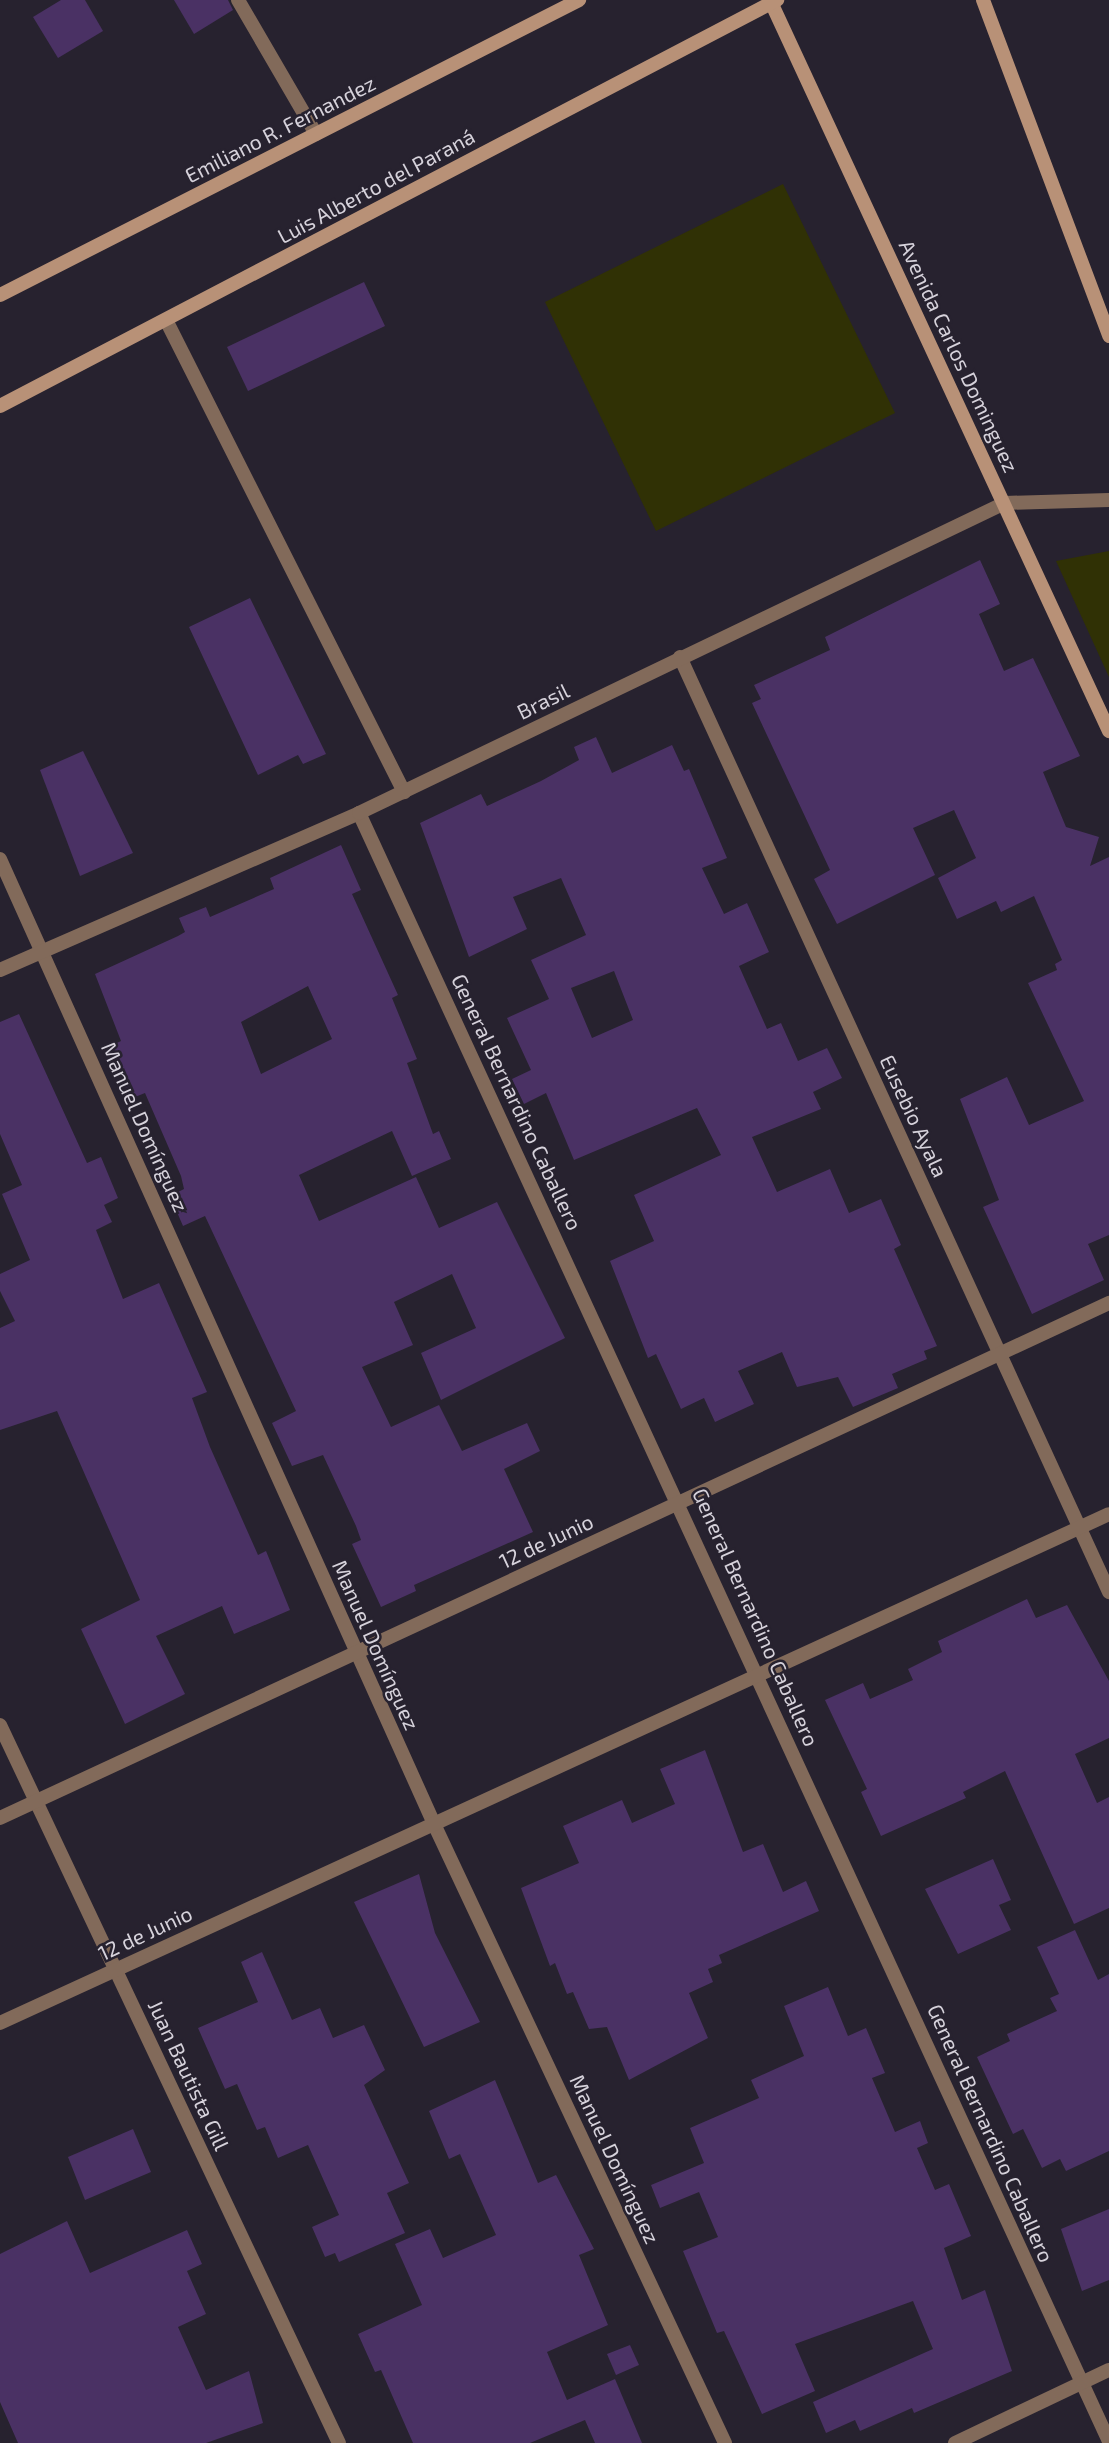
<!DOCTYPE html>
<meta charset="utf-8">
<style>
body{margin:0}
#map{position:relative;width:1109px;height:2443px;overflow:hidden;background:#27222f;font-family:"Exo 2",sans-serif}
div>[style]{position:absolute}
.green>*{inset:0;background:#303105}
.building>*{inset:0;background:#4a3164}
.minor>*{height:14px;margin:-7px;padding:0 7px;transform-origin:7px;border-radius:7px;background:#826a5a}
.secondary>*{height:14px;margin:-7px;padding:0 7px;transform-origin:7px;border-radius:7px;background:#b89177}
span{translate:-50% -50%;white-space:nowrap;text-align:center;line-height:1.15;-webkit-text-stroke:5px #27222f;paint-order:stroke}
.street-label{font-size:21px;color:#d6d2db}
</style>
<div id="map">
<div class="green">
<i style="clip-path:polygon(783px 184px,895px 413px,656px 531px,545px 302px)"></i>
<i style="clip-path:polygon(1109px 551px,1109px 677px,1056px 561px)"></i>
</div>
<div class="building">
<i style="clip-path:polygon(61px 0,85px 0,103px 31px,58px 58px,33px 17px)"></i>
<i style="clip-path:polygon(174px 0,228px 0,233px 10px,194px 34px)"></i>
<i style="clip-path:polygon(364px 282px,385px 326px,248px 391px,227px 347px)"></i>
<i style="clip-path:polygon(980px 560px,1000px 604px,979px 614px,1004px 671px,1033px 658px,1080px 756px,1043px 772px,1066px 827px,1099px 837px,1090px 866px,1109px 857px,1109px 1235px,1088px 1244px,1104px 1280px,1032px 1314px,983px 1207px,999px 1200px,960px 1099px,1007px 1077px,1029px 1125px,1084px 1101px,1028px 983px,1057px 970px,1055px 964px,1062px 960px,1034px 896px,1001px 912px,996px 901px,957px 919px,938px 878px,976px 858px,954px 810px,913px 828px,935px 875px,837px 924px,814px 879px,830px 870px,752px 703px,761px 699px,754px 685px,830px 650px,825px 637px)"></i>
<i style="clip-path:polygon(250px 598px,326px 754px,303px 764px,298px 755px,258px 775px,189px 627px)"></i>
<i style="clip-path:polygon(evenodd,596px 737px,612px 773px,672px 745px,684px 771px,689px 769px,727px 858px,702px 868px,724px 914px,747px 903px,769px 952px,739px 966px,767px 1029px,781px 1023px,798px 1061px,827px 1048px,842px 1078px,813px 1092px,821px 1109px,752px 1137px,777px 1192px,830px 1169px,849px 1213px,881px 1199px,901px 1245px,894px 1249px,937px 1346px,924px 1351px,927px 1359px,892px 1374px,898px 1388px,853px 1407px,838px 1377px,797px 1387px,782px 1352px,738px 1371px,754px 1404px,715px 1422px,704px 1398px,681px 1409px,656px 1354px,648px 1358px,610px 1261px,654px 1241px,634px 1195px,721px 1155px,697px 1108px,574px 1160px,546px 1093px,524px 1104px,512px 1079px,531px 1070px,507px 1018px,549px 999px,531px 960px,586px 935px,561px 878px,513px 897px,527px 929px,469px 957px,420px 823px,481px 794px,487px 806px,541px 781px,579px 760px,574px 747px,596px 737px,614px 971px,633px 1020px,592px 1038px,571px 988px,614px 971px)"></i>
<i style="clip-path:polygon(83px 751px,133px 853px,80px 876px,40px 770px)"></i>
<i style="clip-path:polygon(evenodd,341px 845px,361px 890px,352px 894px,398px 995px,392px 998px,417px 1059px,407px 1063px,433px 1134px,439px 1131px,451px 1159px,412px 1176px,392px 1131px,299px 1175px,319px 1221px,416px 1177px,439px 1228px,497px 1202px,565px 1338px,441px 1400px,421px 1353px,476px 1328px,452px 1274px,394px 1302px,413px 1345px,362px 1367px,391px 1427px,439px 1405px,462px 1451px,527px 1423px,540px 1451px,504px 1469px,533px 1532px,414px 1585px,416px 1591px,381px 1607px,352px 1544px,361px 1540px,356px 1526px,323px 1455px,292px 1466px,272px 1423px,296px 1411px,205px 1216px,183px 1226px,170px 1196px,184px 1189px,181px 1176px,145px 1093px,130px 1099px,108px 1047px,121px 1041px,95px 974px,178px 936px,185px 932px,179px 918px,206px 907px,210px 917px,274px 889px,270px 878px,341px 845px,308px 986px,332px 1039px,261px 1074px,241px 1022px,308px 986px)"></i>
<i style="clip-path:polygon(19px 1014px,87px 1163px,101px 1157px,118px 1198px,104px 1205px,112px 1222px,96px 1230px,123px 1299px,159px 1283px,207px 1392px,192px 1398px,210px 1447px,258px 1555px,266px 1551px,290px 1610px,234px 1634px,222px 1606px,156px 1636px,185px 1694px,125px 1724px,81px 1629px,140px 1600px,57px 1411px,0 1430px,0 1328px,15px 1321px,0 1291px,0 1274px,30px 1260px,2px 1194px,22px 1185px,0 1134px,0 1022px)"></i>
<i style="clip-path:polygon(1027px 1599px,1036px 1618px,1067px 1605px,1109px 1681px,1109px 1738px,1075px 1754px,1097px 1803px,1109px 1797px,1109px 1908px,1074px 1924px,1005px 1771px,963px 1792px,966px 1798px,881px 1836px,861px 1792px,867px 1789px,825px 1700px,863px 1683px,870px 1699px,913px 1680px,908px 1669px,942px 1652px,938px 1641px)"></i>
<i style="clip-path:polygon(705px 1750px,743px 1852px,763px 1844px,783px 1892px,806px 1881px,819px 1911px,719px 1955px,722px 1963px,708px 1969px,713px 1982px,689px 1993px,708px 2038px,629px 2080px,607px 2027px,589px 2029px,573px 1992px,567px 1994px,555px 1963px,550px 1966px,521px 1888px,579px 1863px,563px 1826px,622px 1800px,632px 1823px,675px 1804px,660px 1769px)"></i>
<i style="clip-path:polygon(993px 1859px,1011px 1900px,999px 1905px,1011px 1930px,958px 1954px,925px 1889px)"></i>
<i style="clip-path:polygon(419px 1874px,435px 1933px,480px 2022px,424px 2047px,354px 1902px)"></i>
<i style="clip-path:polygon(1075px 1930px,1098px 1980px,1109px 1974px,1109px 2151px,1066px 2171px,1060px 2159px,1042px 2168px,1023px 2129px,1013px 2134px,977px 2057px,1010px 2041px,1007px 2034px,1057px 2011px,1050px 1998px,1059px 1994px,1037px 1947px)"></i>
<i style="clip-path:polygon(262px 1952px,292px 2020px,320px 2008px,333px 2038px,364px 2025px,385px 2070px,364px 2085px,409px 2183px,387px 2193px,405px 2233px,339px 2262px,335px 2253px,325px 2257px,312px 2227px,339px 2215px,308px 2145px,278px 2158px,265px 2127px,257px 2130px,237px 2084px,225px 2089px,198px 2028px,258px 2002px,241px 1962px)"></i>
<i style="clip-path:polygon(828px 1987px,848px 2036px,866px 2028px,885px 2073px,872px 2078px,895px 2132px,920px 2121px,928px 2143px,917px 2148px,935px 2190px,949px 2184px,971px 2236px,944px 2248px,962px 2300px,985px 2290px,1012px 2371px,914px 2413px,912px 2408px,860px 2431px,855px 2420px,826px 2433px,813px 2402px,933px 2349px,913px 2301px,795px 2344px,815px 2391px,762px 2414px,724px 2331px,717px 2333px,683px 2251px,718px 2237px,699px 2192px,660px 2208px,651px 2185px,704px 2163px,690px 2128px,759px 2098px,751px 2080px,804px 2056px,784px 2006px)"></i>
<i style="clip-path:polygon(495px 2080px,538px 2183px,556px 2175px,594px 2249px,579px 2255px,608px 2325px,547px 2352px,567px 2400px,615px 2379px,642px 2443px,595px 2443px,585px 2420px,530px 2443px,413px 2443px,381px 2370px,375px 2372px,358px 2334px,422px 2305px,395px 2244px,430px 2229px,443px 2258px,496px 2235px,460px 2154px,449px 2159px,429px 2111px)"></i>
<i style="clip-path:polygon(133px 2129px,151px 2172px,85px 2200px,68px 2157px)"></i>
<i style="clip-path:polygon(1109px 2209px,1109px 2280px,1082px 2291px,1061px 2229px)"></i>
<i style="clip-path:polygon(67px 2221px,90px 2273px,187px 2230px,202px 2264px,187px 2271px,206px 2314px,178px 2327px,206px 2390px,249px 2371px,263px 2423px,206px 2443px,18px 2443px,0 2402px,0 2254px)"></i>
<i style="clip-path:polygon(630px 2345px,639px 2365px,616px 2375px,607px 2354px)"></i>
</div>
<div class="minor">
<i style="left:238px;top:0;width:155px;rotate:59.8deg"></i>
<i style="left:166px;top:320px;width:529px;rotate:63.24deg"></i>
<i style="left:680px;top:657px;width:1029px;rotate:65.35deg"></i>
<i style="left:359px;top:813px;width:1792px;rotate:65.27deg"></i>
<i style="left:0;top:859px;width:1058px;rotate:65.78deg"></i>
<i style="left:434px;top:1824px;width:684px;rotate:64.82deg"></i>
<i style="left:0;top:970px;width:392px;rotate:-23.6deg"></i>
<i style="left:359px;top:813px;width:717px;rotate:-25.64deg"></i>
<i style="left:1005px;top:503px;width:104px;rotate:-1.7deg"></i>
<i style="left:0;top:1725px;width:794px;rotate:64.73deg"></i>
<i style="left:0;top:1818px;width:1223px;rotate:-24.91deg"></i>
<i style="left:0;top:2023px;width:1220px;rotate:-24.65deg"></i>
<i style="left:955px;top:2443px;width:170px;rotate:-25.4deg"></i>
</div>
<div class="secondary">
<i style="left:770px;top:0;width:806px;rotate:65.12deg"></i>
<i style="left:983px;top:0;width:359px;rotate:69.4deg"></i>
<i style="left:0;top:295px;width:650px;rotate:-27deg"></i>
<i style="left:0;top:406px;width:877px;rotate:-27.59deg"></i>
</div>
<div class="street-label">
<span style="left:280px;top:129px;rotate:-27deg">Emiliano R. Fernandez</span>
<span style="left:376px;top:186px;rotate:-28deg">Luis Alberto del Paraná</span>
<span style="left:959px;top:356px;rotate:65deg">Avenida Carlos Dominguez</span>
<span style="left:543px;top:701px;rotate:-26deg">Brasil</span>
<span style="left:517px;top:1102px;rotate:65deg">General Bernardino Caballero</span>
<span style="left:914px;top:1116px;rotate:65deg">Eusebio Ayala</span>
<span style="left:145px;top:1127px;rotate:66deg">Manuel Domínguez</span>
<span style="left:546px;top:1541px;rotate:-25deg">12 de Junio</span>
<span style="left:756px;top:1617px;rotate:66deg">General Bernardino Caballero</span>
<span style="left:376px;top:1645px;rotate:66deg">Manuel Domínguez</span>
<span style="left:145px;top:1933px;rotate:-25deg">12 de Junio</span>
<span style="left:189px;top:2075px;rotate:65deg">Juan Bautista Gill</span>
<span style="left:991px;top:2133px;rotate:66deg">General Bernardino Caballero</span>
<span style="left:615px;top:2159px;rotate:65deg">Manuel Domínguez</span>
</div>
</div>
